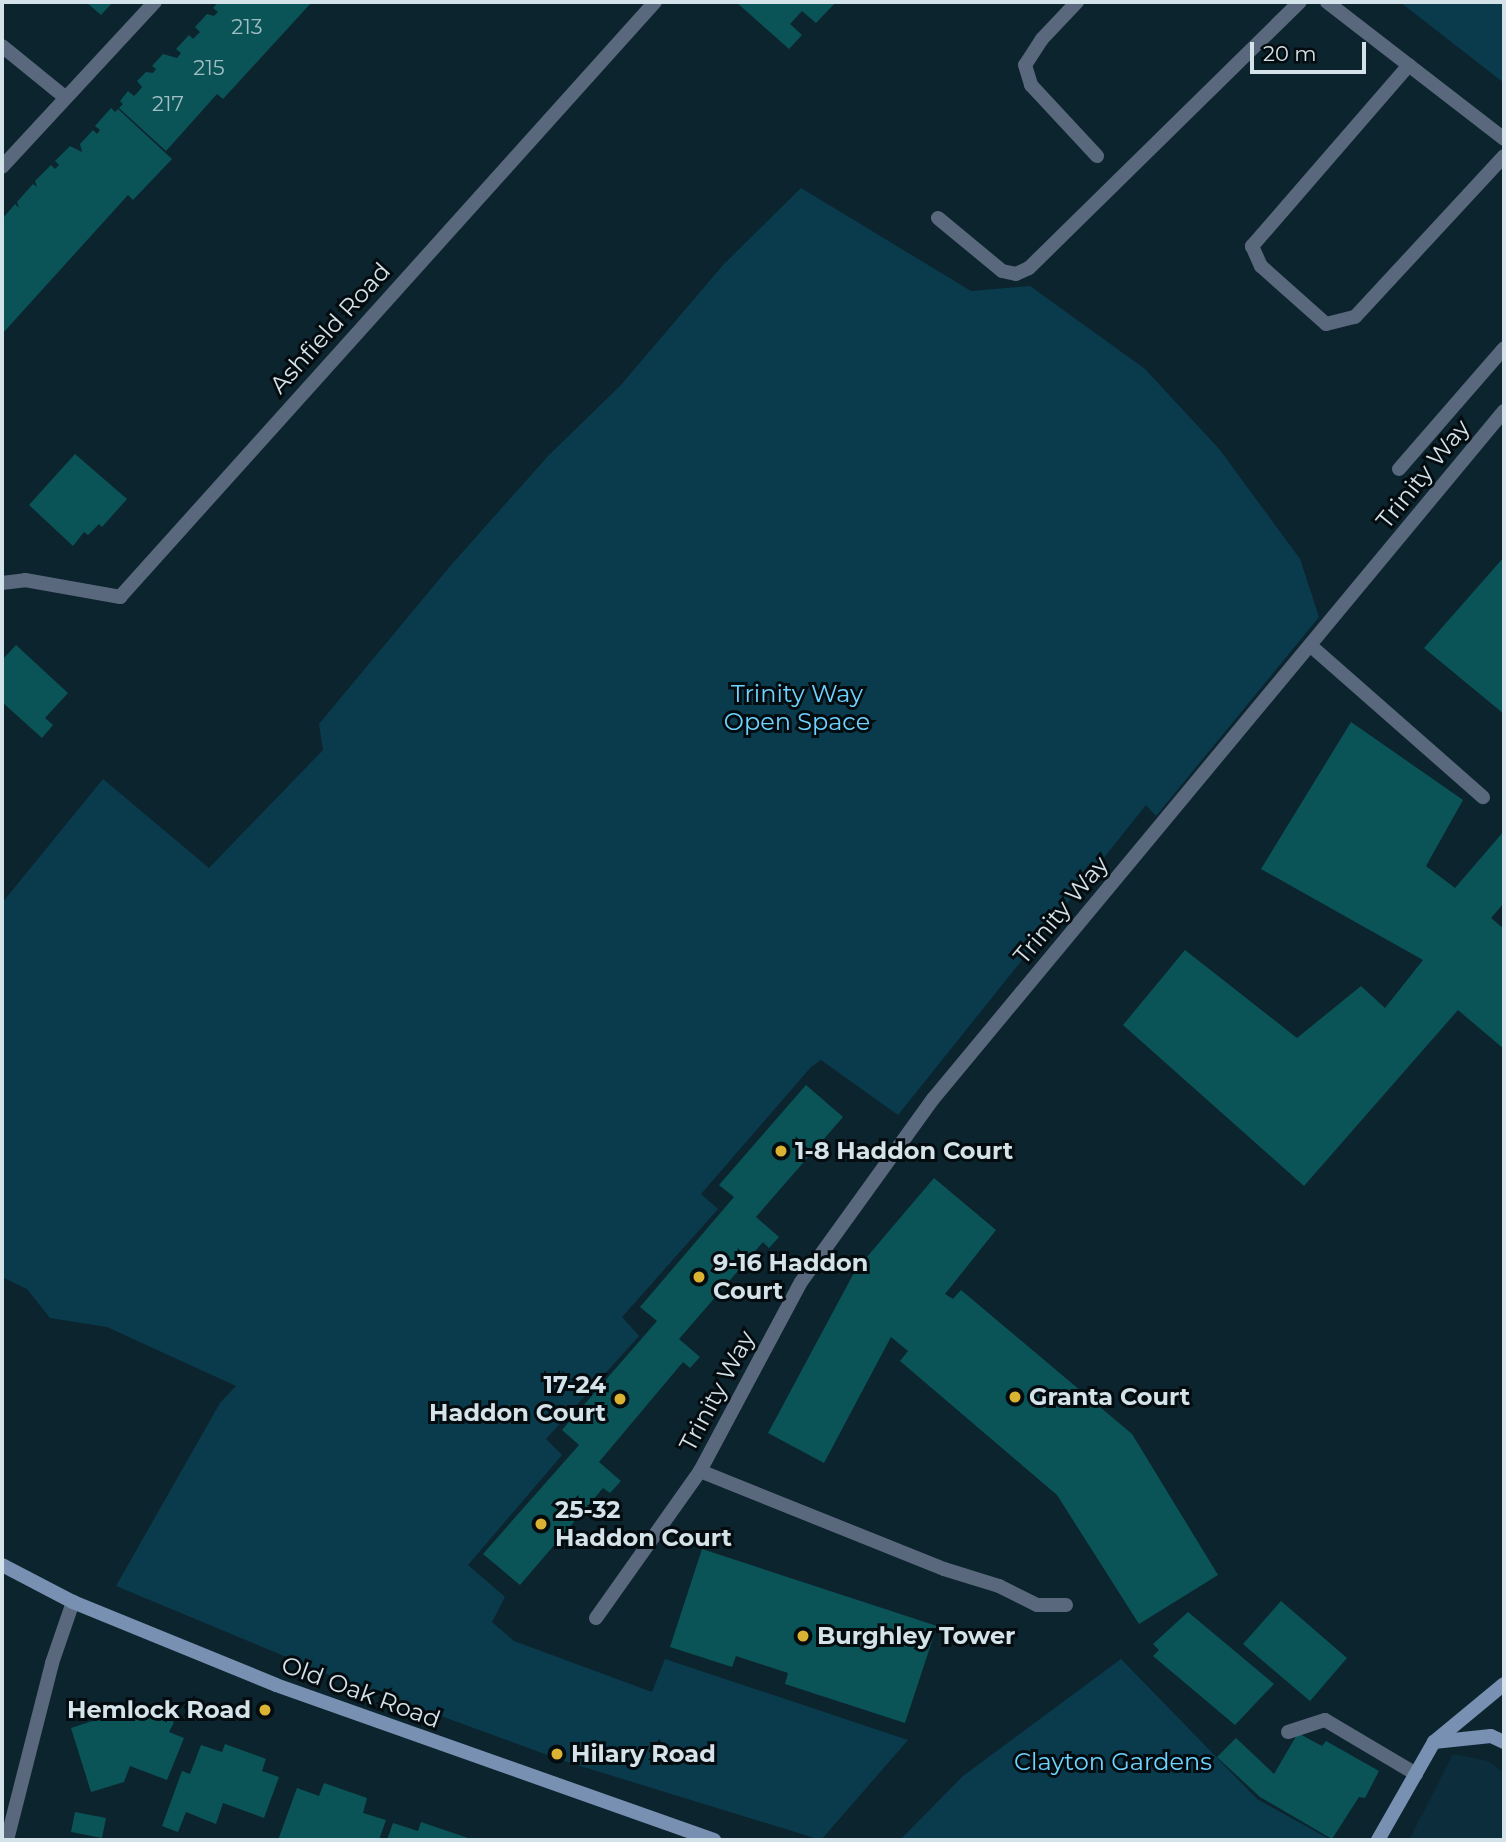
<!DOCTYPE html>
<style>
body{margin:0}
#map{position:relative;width:1506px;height:1842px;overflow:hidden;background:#0c242e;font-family:Montserrat,sans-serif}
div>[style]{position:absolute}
.built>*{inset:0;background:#0c2e3c}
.green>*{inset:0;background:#0a3b4d}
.building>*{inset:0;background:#0a5458}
.lane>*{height:14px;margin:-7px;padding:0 7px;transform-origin:7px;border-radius:7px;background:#59687c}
.street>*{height:14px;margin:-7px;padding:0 7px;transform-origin:7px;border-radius:7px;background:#59687c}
.secondary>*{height:14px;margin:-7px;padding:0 7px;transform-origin:7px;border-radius:7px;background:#7890b1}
.dots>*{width:19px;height:19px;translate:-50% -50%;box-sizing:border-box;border:4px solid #040c10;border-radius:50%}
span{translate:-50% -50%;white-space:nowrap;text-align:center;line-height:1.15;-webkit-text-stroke:6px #040c10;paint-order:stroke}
.number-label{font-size:21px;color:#a2bec5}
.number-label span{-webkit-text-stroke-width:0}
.street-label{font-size:24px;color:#d4e2e9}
.park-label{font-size:24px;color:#6ed3ff}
.poi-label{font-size:24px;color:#d4e2e9;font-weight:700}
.left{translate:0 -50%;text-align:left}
.right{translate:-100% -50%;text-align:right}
.frame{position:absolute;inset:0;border:4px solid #d4e2e9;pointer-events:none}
.scale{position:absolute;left:1250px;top:42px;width:116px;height:32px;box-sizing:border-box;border:4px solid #d4e2e9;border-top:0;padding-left:9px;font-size:21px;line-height:24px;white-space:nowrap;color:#d4e2e9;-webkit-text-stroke:5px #040c10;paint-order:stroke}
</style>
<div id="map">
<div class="built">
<i style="clip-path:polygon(1453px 1754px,1488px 1761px,1504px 1773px,1504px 1840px,1409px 1840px)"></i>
</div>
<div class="green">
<i style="clip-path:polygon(1400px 2px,1504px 2px,1504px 83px)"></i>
<i style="clip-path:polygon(801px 188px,971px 291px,1030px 286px,1145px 369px,1220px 450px,1300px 559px,1319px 617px,1156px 816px,1146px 805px,898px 1115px,821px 1060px,811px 1067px,701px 1194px,718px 1209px,622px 1317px,639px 1336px,546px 1439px,562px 1455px,468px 1565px,505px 1597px,492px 1622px,514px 1641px,652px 1692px,665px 1659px,908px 1740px,821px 1840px,561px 1760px,337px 1678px,116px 1586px,220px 1403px,236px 1386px,107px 1327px,50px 1318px,27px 1289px,2px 1277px,2px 903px,103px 779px,209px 868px,323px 750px,319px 724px,452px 564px,549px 455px,620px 386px,724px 264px)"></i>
<i style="clip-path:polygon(1121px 1659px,1257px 1799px,1331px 1840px,900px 1840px,963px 1776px)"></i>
</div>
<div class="building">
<i style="clip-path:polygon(86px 2px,113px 2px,101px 15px)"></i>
<i style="clip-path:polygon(218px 2px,312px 2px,223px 99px,217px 94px,166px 151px,119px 108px,123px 104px,120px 101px,128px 91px,134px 96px,138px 92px,142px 87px,137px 81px,146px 72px,153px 73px,156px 69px,152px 66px,163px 54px,177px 58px,181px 53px,176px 49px,189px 35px,193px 39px,200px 32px,195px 27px,207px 14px,214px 16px,218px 12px,213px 8px)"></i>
<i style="clip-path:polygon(736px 2px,836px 2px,816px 23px,802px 11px,790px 24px,802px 35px,789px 49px)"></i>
<i style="clip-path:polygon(111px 108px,115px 112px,118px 109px,172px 159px,133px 200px,128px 195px,2px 334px,2px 219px,15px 204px,19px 208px,17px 202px,33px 184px,37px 187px,35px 181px,51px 165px,55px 169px,59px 165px,55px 161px,70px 146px,82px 152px,80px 144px,93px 130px,97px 134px,100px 130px,95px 126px)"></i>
<i style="clip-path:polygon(75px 454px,127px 499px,102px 527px,99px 524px,88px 535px,84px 532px,73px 546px,29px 505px)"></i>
<i style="clip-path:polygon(1504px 557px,1504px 714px,1424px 648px)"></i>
<i style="clip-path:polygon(16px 645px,68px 693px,45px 718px,53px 725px,42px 738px,2px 702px,2px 660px)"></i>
<i style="clip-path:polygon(1351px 722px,1463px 800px,1426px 866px,1455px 888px,1504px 831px,1504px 903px,1491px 918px,1504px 929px,1504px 1049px,1458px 1010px,1304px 1186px,1123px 1025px,1185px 950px,1297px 1038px,1361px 986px,1385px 1008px,1423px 960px,1261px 869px)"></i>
<i style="clip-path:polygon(806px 1085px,843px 1117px,756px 1217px,779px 1237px,769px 1248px,763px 1242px,679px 1339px,700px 1357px,690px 1368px,683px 1362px,599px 1462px,621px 1481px,610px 1493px,603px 1488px,520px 1585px,483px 1554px,579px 1445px,562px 1430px,657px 1321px,640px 1307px,734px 1197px,719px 1185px)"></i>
<i style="clip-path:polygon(934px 1178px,996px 1230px,945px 1294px,953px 1299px,961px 1290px,1132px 1434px,1218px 1575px,1139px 1624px,1057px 1495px,900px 1361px,908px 1351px,891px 1337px,824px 1463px,768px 1433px,855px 1271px)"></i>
<i style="clip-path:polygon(702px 1549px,937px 1626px,905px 1723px,785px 1684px,788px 1673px,736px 1656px,732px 1667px,670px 1647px)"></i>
<i style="clip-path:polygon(1281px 1601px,1347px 1658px,1310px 1701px,1243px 1644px)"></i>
<i style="clip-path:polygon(1188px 1612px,1274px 1684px,1235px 1725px,1153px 1656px,1159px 1650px,1153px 1644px)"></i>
<i style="clip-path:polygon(129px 1704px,174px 1722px,169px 1732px,184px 1738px,167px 1780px,130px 1766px,124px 1782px,91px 1792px,71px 1728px,126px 1710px)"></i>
<i style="clip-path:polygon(1298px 1733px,1322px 1746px,1326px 1741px,1379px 1771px,1365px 1798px,1359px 1797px,1332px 1839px,1260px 1797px,1217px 1757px,1236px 1738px,1274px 1774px)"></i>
<i style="clip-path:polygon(225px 1744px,266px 1759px,262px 1771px,279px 1777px,264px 1818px,223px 1803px,216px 1824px,186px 1812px,178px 1832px,162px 1826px,182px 1771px,190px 1774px,201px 1745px,222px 1752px)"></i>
<i style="clip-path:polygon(324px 1783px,367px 1798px,363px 1813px,386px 1820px,379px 1840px,278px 1840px,297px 1788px,319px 1796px)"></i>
<i style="clip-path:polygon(75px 1812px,106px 1818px,102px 1838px,71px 1832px)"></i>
<i style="clip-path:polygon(421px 1822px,468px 1838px,467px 1840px,387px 1840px,393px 1823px,418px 1831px)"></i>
</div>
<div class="lane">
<i style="left:1077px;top:2px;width:51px;rotate:133.4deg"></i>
<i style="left:1042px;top:39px;width:31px;rotate:123deg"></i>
<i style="left:1025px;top:65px;width:21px;rotate:73deg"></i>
<i style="left:1031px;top:85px;width:97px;rotate:47.1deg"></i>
<i style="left:938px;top:218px;width:83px;rotate:39.6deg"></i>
<i style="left:1002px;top:271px;width:14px;rotate:12deg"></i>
<i style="left:1016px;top:274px;width:14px;rotate:-25deg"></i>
<i style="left:1029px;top:268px;width:380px;rotate:-44.5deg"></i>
<i style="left:1399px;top:469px;width:160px;rotate:-49deg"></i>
<i style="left:1311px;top:646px;width:229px;rotate:41.3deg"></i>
<i style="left:944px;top:1569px;width:58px;rotate:17.2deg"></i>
<i style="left:999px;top:1586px;width:42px;rotate:26.6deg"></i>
<i style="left:1037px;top:1605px;width:29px"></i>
<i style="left:1288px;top:1732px;width:39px;rotate:-18deg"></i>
<i style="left:1325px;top:1720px;width:106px;rotate:30.7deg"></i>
</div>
<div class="street">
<i style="left:1327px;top:2px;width:224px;rotate:37.7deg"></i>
<i style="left:2px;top:46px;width:82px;rotate:39.1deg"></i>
<i style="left:1409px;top:65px;width:240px;rotate:130.9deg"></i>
<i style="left:1252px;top:246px;width:22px;rotate:66deg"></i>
<i style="left:1261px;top:266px;width:87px;rotate:41.7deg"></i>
<i style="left:1326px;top:324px;width:30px;rotate:-14deg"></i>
<i style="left:1355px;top:317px;width:219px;rotate:-47.2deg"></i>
<i style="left:2px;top:167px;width:225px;rotate:-47.2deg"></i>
<i style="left:2px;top:583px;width:23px;rotate:-7deg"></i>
<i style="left:25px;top:580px;width:97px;rotate:10.1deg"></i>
<i style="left:120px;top:597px;width:800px;rotate:-48.04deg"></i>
<i style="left:700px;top:1471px;width:263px;rotate:21.9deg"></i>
<i style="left:596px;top:1618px;width:180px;rotate:-54.7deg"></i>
<i style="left:700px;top:1471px;width:214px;rotate:-61.9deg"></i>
<i style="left:801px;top:1282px;width:226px;rotate:-54.2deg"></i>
<i style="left:933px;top:1099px;width:894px;rotate:-50.31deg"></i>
<i style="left:7px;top:1840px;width:183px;rotate:-75.7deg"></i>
<i style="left:52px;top:1663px;width:65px;rotate:-71deg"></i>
</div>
<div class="secondary">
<i style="left:2px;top:1565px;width:80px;rotate:27.5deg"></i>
<i style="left:73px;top:1602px;width:219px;rotate:22.2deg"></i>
<i style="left:276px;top:1685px;width:465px;rotate:19.5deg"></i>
<i style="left:1434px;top:1742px;width:57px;rotate:-6deg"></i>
<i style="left:1491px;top:1736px;width:14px;rotate:25deg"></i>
<i style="left:1378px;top:1840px;width:113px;rotate:-60.3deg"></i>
<i style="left:1434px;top:1742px;width:91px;rotate:-39.6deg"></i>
</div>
<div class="dots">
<i style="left:781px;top:1151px;background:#dab333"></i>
<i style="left:699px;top:1277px;background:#dab333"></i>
<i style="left:1015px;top:1397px;background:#dab333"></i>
<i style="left:620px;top:1399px;background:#dab333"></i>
<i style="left:541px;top:1524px;background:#dab333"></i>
<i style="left:803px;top:1636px;background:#dab333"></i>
<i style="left:265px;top:1710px;background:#dab333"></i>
<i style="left:557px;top:1754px;background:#dab333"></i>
</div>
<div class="number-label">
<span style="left:247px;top:27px">213</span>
<span style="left:209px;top:68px">215</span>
<span style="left:168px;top:104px">217</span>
</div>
<div class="street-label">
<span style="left:330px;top:328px;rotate:-48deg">Ashfield Road</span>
<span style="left:1423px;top:474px;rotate:-51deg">Trinity Way</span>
<span style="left:1061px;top:910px;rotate:-50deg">Trinity Way</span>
<span style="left:717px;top:1391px;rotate:-62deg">Trinity Way</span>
<span style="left:361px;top:1692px;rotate:20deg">Old Oak Road</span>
</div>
<div class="park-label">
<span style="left:797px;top:708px">Trinity Way<br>Open Space</span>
<span style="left:1113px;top:1762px">Clayton Gardens</span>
</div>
<div class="poi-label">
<span class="left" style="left:795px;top:1151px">1-8 Haddon Court</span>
<span class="left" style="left:713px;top:1277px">9-16 Haddon<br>Court</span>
<span class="right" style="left:606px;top:1399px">17-24<br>Haddon Court</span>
<span class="left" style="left:1029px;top:1397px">Granta Court</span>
<span class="left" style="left:555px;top:1524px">25-32<br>Haddon Court</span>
<span class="left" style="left:817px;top:1636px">Burghley Tower</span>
<span class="right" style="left:251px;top:1710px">Hemlock Road</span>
<span class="left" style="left:571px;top:1754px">Hilary Road</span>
</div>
<div class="frame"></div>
<div class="scale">20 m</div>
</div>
